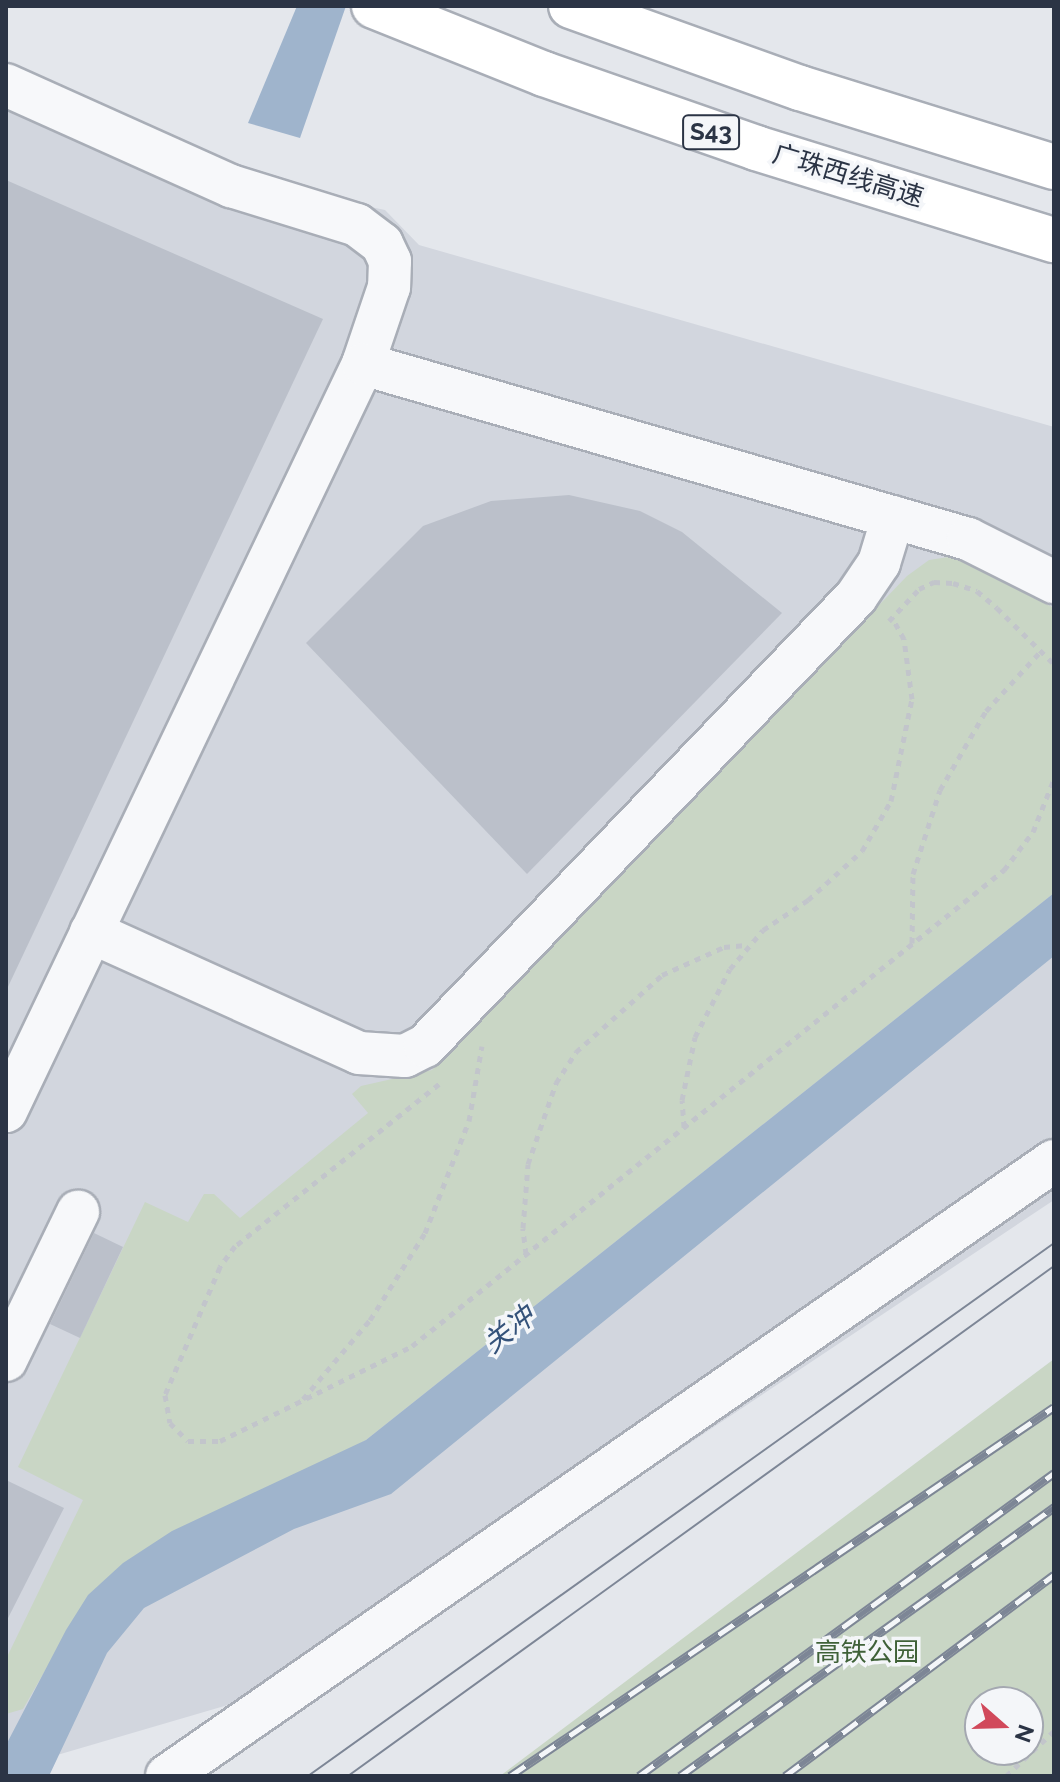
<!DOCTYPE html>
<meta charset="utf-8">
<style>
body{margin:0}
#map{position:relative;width:1060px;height:1782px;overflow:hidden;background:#e4e7ec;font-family:Raleway,"Noto Sans SC",sans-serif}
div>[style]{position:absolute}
.built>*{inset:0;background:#d2d6de}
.green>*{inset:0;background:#c9d6c5}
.water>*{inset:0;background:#9fb4cc}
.building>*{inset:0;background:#bbc0ca}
.path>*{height:5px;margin-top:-2.5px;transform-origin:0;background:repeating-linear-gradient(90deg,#c2c5cb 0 6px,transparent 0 12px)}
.roads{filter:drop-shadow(2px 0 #a9aeb7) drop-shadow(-2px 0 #a9aeb7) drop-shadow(0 2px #a9aeb7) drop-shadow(0 -2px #a9aeb7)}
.minor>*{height:42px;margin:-21px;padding:0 21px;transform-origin:21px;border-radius:21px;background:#f7f8fa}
.highway>*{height:44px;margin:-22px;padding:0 22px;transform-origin:22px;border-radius:22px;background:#fff}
.tram>*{height:2px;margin:-1px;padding:0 1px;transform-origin:1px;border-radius:1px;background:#7d8696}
.rail>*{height:9px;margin-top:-4.5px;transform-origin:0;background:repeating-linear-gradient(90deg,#f4f6f9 0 18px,#7d8696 0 36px);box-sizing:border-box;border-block:2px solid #7d8696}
span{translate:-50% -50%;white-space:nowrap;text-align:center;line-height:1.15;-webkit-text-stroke:7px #f4f6f9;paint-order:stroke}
.shield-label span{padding:2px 6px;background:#f4f6f9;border:2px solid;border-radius:6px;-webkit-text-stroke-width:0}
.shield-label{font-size:24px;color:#2b3445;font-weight:700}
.street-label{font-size:26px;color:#2b3445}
.park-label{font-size:26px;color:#3f6138}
.water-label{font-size:28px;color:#34527a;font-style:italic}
.frame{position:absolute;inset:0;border:8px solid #2b3445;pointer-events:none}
.north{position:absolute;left:964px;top:1686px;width:80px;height:80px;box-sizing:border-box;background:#f4f6f9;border:2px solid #a4a8b1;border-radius:50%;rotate:110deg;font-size:22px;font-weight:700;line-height:32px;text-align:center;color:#2b3445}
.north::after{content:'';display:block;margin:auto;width:28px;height:36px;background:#d1495b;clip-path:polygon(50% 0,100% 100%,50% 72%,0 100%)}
</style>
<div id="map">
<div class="built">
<i style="clip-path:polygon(6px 67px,286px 189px,385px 210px,419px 245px,1054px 427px,1054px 1200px,351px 1669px,6px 1770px)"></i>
</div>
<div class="green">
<i style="clip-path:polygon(955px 556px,1054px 608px,1054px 893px,366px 1440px,88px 1596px,23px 1709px,6px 1714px,6px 1659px,83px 1500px,18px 1467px,145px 1202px,188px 1222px,204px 1194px,214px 1194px,240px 1218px,368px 1113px,352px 1094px,361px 1086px,432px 1070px,907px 576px,929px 560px)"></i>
<i style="clip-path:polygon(evenodd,1054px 1359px,1054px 1776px,500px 1776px,1054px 1359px,980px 1702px,1028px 1702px,1028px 1750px,980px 1750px,980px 1702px)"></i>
</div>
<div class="water">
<i style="clip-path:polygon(297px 6px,346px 6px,300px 138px,248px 123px)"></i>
<i style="clip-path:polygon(1054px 893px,1054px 956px,391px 1494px,294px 1529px,144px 1608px,107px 1653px,49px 1776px,6px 1776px,6px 1745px,66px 1630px,88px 1595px,123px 1563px,172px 1531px,366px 1440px)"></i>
</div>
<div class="building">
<i style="clip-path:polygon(6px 180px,323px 319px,6px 991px)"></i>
<i style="clip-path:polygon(569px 495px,640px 511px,682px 532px,782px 613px,527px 874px,306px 643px,423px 526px,491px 501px)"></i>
<i style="clip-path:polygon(94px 1233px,123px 1247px,80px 1338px,50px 1324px)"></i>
<i style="clip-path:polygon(6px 1480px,64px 1508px,6px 1622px)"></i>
</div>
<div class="path">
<i style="left:889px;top:621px;width:44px;rotate:-46.8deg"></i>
<i style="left:919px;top:589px;width:17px;rotate:-25deg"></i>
<i style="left:934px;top:582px;width:19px;rotate:3deg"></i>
<i style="left:953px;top:583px;width:25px;rotate:18deg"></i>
<i style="left:977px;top:591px;width:26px;rotate:40deg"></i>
<i style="left:997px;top:608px;width:80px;rotate:44.5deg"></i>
<i style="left:912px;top:943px;width:69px;rotate:-89.2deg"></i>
<i style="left:913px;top:874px;width:88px;rotate:-72.2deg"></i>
<i style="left:940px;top:790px;width:91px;rotate:-59.8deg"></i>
<i style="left:986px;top:711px;width:81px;rotate:-47.5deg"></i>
<i style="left:439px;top:1084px;width:260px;rotate:141.5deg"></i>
<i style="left:235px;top:1246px;width:26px;rotate:126deg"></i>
<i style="left:220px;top:1267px;width:139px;rotate:113.3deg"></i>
<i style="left:165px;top:1395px;width:28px;rotate:80deg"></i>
<i style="left:170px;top:1423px;width:25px;rotate:45deg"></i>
<i style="left:188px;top:1441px;width:32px"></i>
<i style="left:220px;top:1441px;width:214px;rotate:-26.3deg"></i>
<i style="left:412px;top:1346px;width:760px;rotate:-38.8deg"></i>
<i style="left:1004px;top:870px;width:48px;rotate:-52.7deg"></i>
<i style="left:1033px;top:832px;width:57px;rotate:-68.4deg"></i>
<i style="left:684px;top:1127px;width:27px;rotate:-94deg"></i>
<i style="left:682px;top:1100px;width:64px;rotate:-78.3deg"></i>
<i style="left:695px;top:1037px;width:76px;rotate:-62.8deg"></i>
<i style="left:730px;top:969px;width:51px;rotate:-49.8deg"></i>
<i style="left:763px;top:930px;width:54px;rotate:-33.7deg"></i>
<i style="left:808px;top:900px;width:73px;rotate:-42.2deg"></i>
<i style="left:862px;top:851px;width:58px;rotate:-59.9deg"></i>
<i style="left:891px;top:801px;width:104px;rotate:-78.4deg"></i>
<i style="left:912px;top:699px;width:61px;rotate:-97.6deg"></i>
<i style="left:904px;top:639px;width:25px;rotate:-119deg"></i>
<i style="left:526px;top:1254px;width:26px;rotate:-97deg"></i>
<i style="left:523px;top:1228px;width:64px;rotate:-85.5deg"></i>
<i style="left:528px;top:1164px;width:86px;rotate:-70.9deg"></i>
<i style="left:556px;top:1083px;width:37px;rotate:-57deg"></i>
<i style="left:576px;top:1052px;width:115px;rotate:-41.8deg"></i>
<i style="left:662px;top:975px;width:68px;rotate:-24.3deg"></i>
<i style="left:724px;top:947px;width:22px;rotate:-5deg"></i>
<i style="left:303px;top:1399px;width:104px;rotate:-49.7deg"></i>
<i style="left:370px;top:1320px;width:103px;rotate:-57.7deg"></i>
<i style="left:425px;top:1233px;width:120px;rotate:-68.6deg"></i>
<i style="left:469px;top:1121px;width:76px;rotate:-80.2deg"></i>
<i style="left:1006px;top:1776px;width:66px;rotate:-43.2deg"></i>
</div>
<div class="roads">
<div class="minor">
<i style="left:6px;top:85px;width:247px;rotate:24.2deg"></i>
<i style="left:231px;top:186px;width:132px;rotate:17.2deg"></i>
<i style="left:357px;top:225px;width:31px;rotate:37deg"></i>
<i style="left:382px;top:244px;width:19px;rotate:65deg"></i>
<i style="left:390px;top:261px;width:26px;rotate:92deg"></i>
<i style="left:389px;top:287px;width:81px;rotate:108.7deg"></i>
<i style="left:363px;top:364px;width:828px;rotate:115.54deg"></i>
<i style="left:363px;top:364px;width:630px;rotate:16.13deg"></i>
<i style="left:968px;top:539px;width:96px;rotate:26.6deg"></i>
<i style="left:91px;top:932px;width:294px;rotate:24.3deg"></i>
<i style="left:359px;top:1053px;width:46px;rotate:3.7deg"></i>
<i style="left:405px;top:1056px;width:22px;rotate:-27deg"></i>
<i style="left:425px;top:1046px;width:622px;rotate:-46.17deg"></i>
<i style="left:856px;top:597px;width:41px;rotate:-55.9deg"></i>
<i style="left:879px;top:563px;width:48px;rotate:-73.1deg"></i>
<i style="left:6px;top:1360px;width:165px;rotate:-64.1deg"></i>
<i style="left:167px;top:1776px;width:1079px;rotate:-34.74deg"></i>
</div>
<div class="highway">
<i style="left:374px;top:6px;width:183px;rotate:21.8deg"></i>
<i style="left:544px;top:74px;width:225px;rotate:19.2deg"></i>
<i style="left:756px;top:148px;width:312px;rotate:17.2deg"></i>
<i style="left:571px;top:6px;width:243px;rotate:19.7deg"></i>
<i style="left:800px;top:88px;width:266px;rotate:17.3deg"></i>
</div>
</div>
<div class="tram">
<i style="left:308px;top:1776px;width:917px;rotate:-35.54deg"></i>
<i style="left:348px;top:1776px;width:871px;rotate:-35.84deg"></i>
</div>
<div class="rail">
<i style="left:510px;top:1776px;width:657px;rotate:-34.15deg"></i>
<i style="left:639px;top:1776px;width:514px;rotate:-36.13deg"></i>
<i style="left:680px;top:1776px;width:461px;rotate:-35.7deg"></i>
<i style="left:785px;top:1776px;width:336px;rotate:-36.8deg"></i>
</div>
<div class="shield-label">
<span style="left:711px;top:132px">S43</span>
</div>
<div class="street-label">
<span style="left:848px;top:176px;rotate:17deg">广珠西线高速</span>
</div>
<div class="park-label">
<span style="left:867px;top:1653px">高铁公园</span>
</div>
<div class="water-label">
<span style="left:509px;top:1330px;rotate:-38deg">关冲</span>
</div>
<div class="frame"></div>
<div class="north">N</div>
</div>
